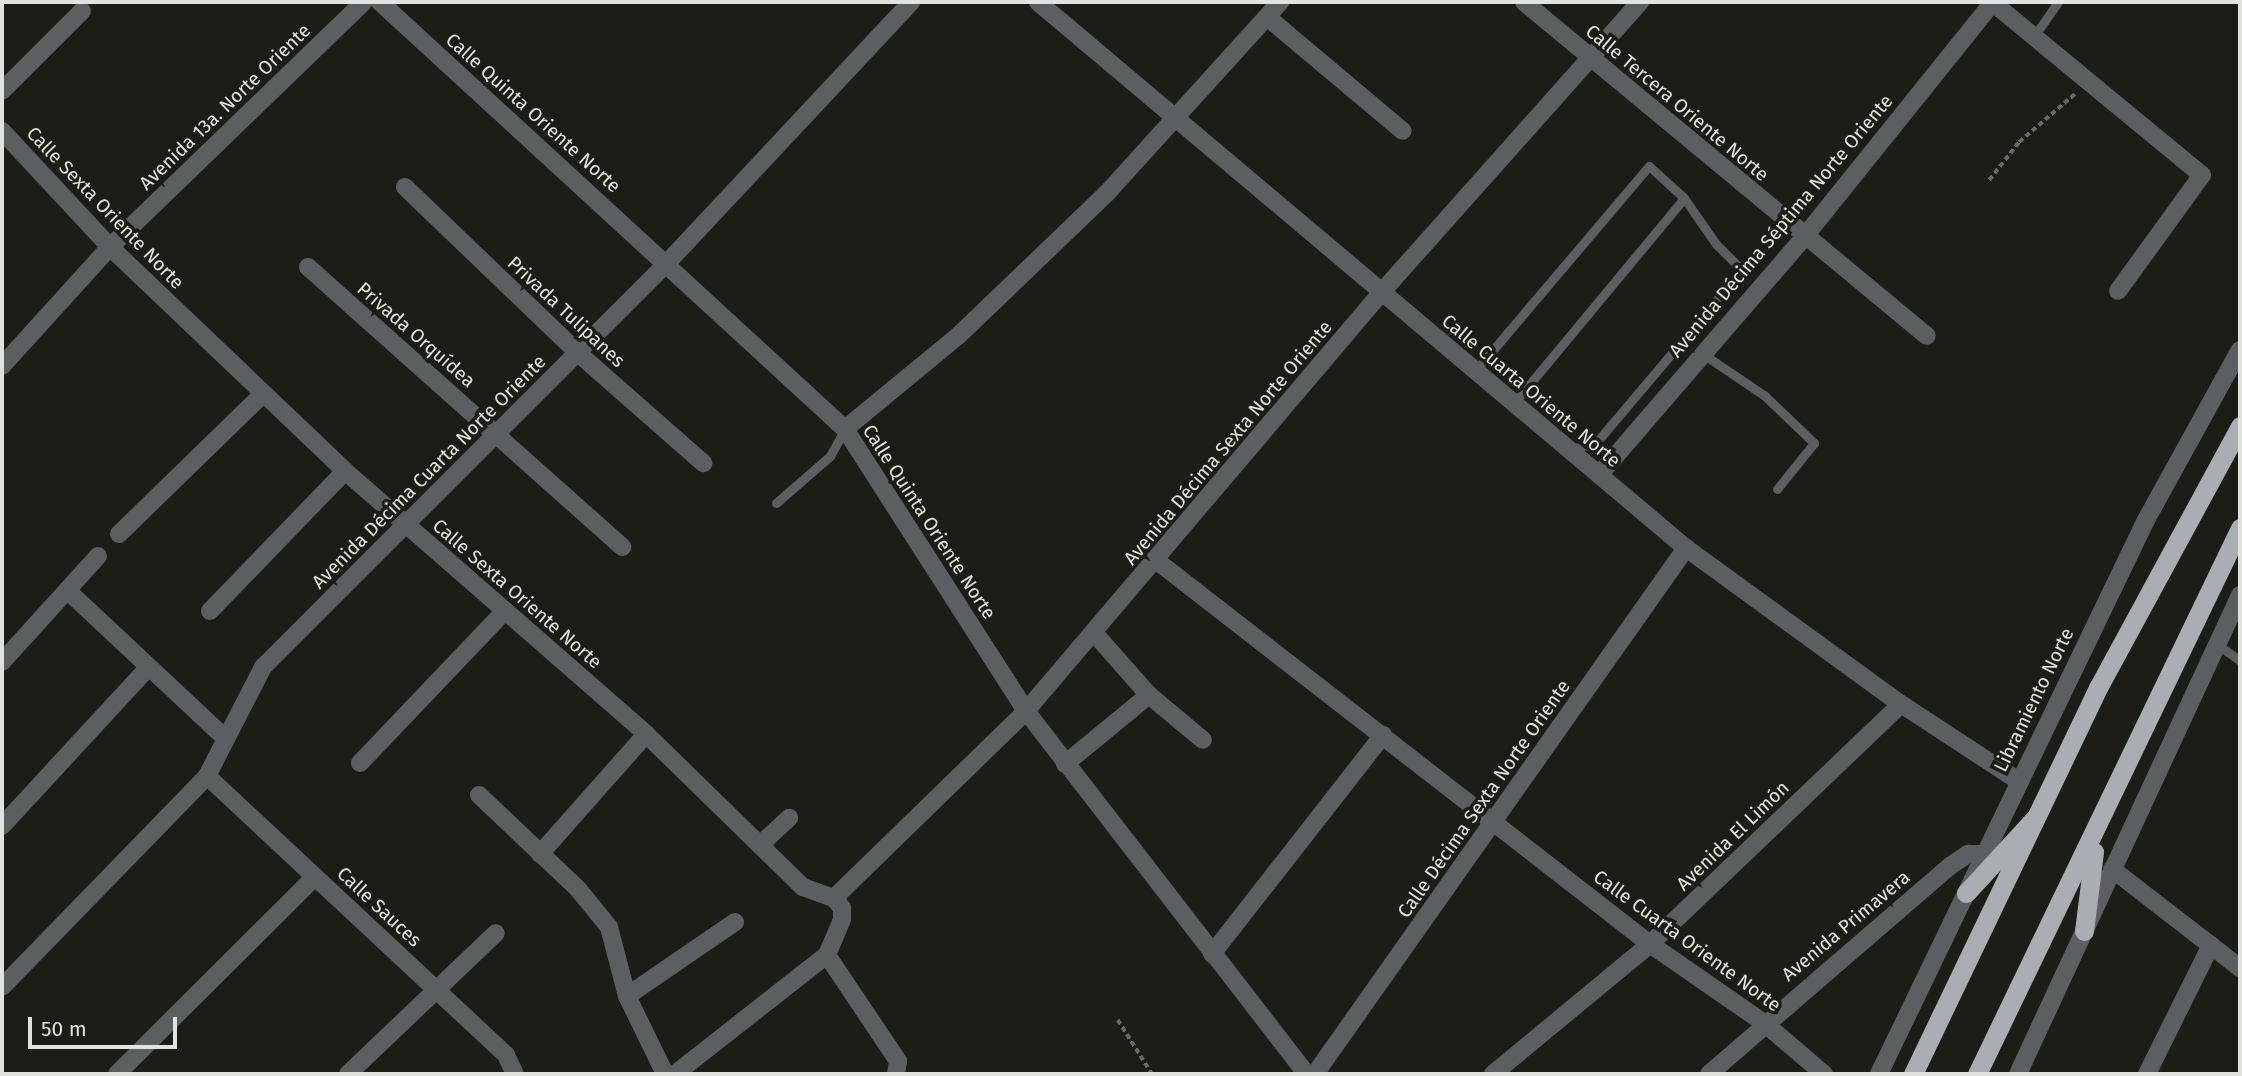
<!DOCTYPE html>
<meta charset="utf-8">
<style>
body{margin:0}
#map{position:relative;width:2242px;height:1076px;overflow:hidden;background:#1c1d17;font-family:"Fira Sans",sans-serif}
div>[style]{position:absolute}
.path>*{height:3.5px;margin-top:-1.75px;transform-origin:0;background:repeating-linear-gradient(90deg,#696a65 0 5px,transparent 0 8.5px)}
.service>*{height:9px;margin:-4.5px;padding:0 4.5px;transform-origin:4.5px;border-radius:4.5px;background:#5c5e61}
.minor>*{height:18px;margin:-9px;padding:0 9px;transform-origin:9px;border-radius:9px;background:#5c5e61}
.tertiary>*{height:18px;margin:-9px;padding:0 9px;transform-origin:9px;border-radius:9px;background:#5c5e61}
.trunk>*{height:19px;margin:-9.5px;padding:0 9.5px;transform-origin:9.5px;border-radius:9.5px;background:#a8aeb4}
span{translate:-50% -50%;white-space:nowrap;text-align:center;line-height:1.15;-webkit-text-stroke:7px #1c1d17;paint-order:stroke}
.street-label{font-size:19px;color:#e2e3df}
.frame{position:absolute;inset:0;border:4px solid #e2e3df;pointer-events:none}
.scale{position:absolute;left:28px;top:1017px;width:149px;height:32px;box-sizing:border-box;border:4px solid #e2e3df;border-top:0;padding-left:9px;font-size:21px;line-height:24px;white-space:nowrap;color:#e2e3df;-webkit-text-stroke:5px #1c1d17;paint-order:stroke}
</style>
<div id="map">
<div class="path">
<i style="left:1989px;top:180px;width:48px;rotate:-51.7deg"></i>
<i style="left:2019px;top:142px;width:75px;rotate:-40.7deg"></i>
<i style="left:1118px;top:1020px;width:64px;rotate:57.8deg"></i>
</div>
<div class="service">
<i style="left:2035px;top:35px;width:40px;rotate:-55.1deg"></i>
<i style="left:1703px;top:354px;width:75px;rotate:34.1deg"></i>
<i style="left:1765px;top:396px;width:68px;rotate:43.8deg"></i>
<i style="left:1814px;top:443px;width:59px;rotate:128.8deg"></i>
<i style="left:1475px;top:371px;width:269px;rotate:-49.7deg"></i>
<i style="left:1649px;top:166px;width:47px;rotate:42.4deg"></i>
<i style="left:1684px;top:198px;width:56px;rotate:55.2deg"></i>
<i style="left:1716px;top:244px;width:37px;rotate:45deg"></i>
<i style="left:1742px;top:270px;width:226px;rotate:130.2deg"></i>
<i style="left:1596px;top:443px;width:28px;rotate:167deg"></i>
<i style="left:1514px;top:403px;width:266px;rotate:-50.3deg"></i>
<i style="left:776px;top:503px;width:72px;rotate:-41deg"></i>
<i style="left:830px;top:456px;width:31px;rotate:-61deg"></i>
<i style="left:2217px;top:644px;width:29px;rotate:36deg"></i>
</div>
<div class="minor">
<i style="left:1038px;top:2px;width:847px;rotate:40.12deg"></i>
<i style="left:1686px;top:548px;width:266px;rotate:36deg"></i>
<i style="left:1901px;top:704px;width:142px;rotate:33.2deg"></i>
<i style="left:1524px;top:2px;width:523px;rotate:39.65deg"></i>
<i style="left:1992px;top:2px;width:272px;rotate:39.5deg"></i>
<i style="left:2202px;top:175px;width:143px;rotate:125.9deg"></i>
<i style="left:1267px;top:17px;width:177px;rotate:40deg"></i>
<i style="left:2px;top:91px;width:113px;rotate:-45deg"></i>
<i style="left:2px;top:131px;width:158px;rotate:47deg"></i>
<i style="left:110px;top:247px;width:325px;rotate:43.6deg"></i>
<i style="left:345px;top:471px;width:400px;rotate:41.1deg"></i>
<i style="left:646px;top:734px;width:219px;rotate:44.3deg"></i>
<i style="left:803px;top:887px;width:33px;rotate:20deg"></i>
<i style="left:405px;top:187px;width:240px;rotate:43.8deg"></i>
<i style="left:578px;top:353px;width:167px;rotate:41.3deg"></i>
<i style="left:308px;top:267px;width:421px;rotate:41.7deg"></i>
<i style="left:2px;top:366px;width:161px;rotate:-47.8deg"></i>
<i style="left:110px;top:247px;width:353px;rotate:-44deg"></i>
<i style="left:845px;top:429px;width:148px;rotate:-39.5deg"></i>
<i style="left:959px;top:335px;width:205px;rotate:-43.8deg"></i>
<i style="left:1107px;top:193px;width:258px;rotate:-47.8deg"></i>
<i style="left:1599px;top:475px;width:316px;rotate:-49.2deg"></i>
<i style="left:1805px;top:236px;width:300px;rotate:-51.2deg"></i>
<i style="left:119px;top:534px;width:199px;rotate:-44.2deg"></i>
<i style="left:1157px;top:561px;width:624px;rotate:37.84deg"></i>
<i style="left:1650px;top:944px;width:139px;rotate:34.7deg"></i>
<i style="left:1764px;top:1023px;width:79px;rotate:40.4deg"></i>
<i style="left:68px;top:591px;width:216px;rotate:43.1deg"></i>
<i style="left:210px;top:611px;width:194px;rotate:-46deg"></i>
<i style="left:1095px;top:634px;width:81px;rotate:48.5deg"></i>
<i style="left:2px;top:662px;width:143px;rotate:-47.8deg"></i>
<i style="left:360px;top:763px;width:210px;rotate:-46.4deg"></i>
<i style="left:1065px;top:764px;width:109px;rotate:-39.4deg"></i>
<i style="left:1149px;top:695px;width:70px;rotate:39.8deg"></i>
<i style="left:207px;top:776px;width:409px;rotate:43deg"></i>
<i style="left:506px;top:1055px;width:21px;rotate:65deg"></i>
<i style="left:479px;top:795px;width:137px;rotate:43.5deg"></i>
<i style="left:578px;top:889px;width:49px;rotate:50.8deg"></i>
<i style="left:609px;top:927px;width:71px;rotate:75.4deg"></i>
<i style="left:627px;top:996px;width:87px;rotate:64deg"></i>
<i style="left:2px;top:826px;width:215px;rotate:-47.3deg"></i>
<i style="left:760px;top:845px;width:40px;rotate:-43deg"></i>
<i style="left:540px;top:854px;width:160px;rotate:-48.5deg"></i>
<i style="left:2112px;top:869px;width:162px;rotate:37.7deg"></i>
<i style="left:834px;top:898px;width:268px;rotate:-44.2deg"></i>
<i style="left:1026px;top:711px;width:547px;rotate:-49.67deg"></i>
<i style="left:1380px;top:294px;width:391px;rotate:-48.3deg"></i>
<i style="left:1212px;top:954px;width:278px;rotate:-52deg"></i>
<i style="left:827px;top:955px;width:128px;rotate:56.2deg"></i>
<i style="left:898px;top:1061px;width:13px;rotate:99deg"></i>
<i style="left:2px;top:987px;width:294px;rotate:-45.8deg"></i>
<i style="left:207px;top:776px;width:123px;rotate:-62.8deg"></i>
<i style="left:263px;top:667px;width:571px;rotate:-45deg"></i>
<i style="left:667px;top:263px;width:357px;rotate:-46.9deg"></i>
<i style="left:627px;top:996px;width:131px;rotate:-34.4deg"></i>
<i style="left:117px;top:1074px;width:279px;rotate:-44.9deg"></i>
<i style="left:348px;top:1074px;width:204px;rotate:-43.6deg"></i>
<i style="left:675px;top:1074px;width:193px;rotate:-38.1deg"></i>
<i style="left:827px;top:955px;width:39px;rotate:-67deg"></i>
<i style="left:842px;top:919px;width:11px;rotate:-90deg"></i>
<i style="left:842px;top:908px;width:13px;rotate:-129deg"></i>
<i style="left:1315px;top:1074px;width:644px;rotate:-54.8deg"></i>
<i style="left:1493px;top:1074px;width:204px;rotate:-39.6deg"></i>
<i style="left:1650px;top:944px;width:347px;rotate:-43.7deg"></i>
<i style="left:1709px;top:1074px;width:318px;rotate:-40.8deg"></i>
<i style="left:1950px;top:866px;width:22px;rotate:-34deg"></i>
<i style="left:1968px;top:854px;width:18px"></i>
<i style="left:2147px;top:1074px;width:144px;rotate:-63.6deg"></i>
</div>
<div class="tertiary">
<i style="left:380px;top:2px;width:631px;rotate:42.56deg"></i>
<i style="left:845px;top:429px;width:335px;rotate:57.3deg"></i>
<i style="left:1026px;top:711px;width:459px;rotate:52.3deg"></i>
<i style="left:1879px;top:1074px;width:615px;rotate:-64.27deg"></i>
<i style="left:2146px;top:520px;width:194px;rotate:-61.1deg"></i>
<i style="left:2018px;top:1074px;width:528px;rotate:-65.13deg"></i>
</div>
<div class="trunk">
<i style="left:1966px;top:893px;width:102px;rotate:-47.4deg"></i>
<i style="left:2084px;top:931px;width:80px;rotate:-82.8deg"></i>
<i style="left:1913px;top:1074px;width:430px;rotate:-64.4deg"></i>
<i style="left:2099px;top:686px;width:296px;rotate:-61.5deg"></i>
<i style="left:1977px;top:1074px;width:606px;rotate:-64.28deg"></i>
</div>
<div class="street-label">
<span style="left:1677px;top:103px;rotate:40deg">Calle Tercera Oriente Norte</span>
<span style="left:225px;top:107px;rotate:-44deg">Avenida 13a. Norte Oriente</span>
<span style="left:533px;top:113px;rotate:42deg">Calle Quinta Oriente Norte</span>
<span style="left:105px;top:208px;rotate:46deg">Calle Sexta Oriente Norte</span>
<span style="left:1781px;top:226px;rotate:-50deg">Avenida Décima Séptima Norte Oriente</span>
<span style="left:566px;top:312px;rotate:43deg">Privada Tulipanes</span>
<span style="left:416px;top:335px;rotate:41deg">Privada Orquídea</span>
<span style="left:1531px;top:391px;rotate:40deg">Calle Cuarta Oriente Norte</span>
<span style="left:1228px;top:443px;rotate:-50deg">Avenida Décima Sexta Norte Oriente</span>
<span style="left:429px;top:472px;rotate:-45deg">Avenida Décima Cuarta Norte Oriente</span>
<span style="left:929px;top:522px;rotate:57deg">Calle Quinta Oriente Norte</span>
<span style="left:517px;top:594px;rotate:41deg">Calle Sexta Oriente Norte</span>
<span style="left:2034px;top:700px;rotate:-64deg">Libramiento Norte</span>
<span style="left:1484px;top:799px;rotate:-55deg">Calle Décima Sexta Norte Oriente</span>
<span style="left:1733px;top:836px;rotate:-44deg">Avenida El Limón</span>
<span style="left:379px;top:907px;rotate:43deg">Calle Sauces</span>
<span style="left:1846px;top:926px;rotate:-40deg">Avenida Primavera</span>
<span style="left:1687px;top:941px;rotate:36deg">Calle Cuarta Oriente Norte</span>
</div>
<div class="frame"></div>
<div class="scale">50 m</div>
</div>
